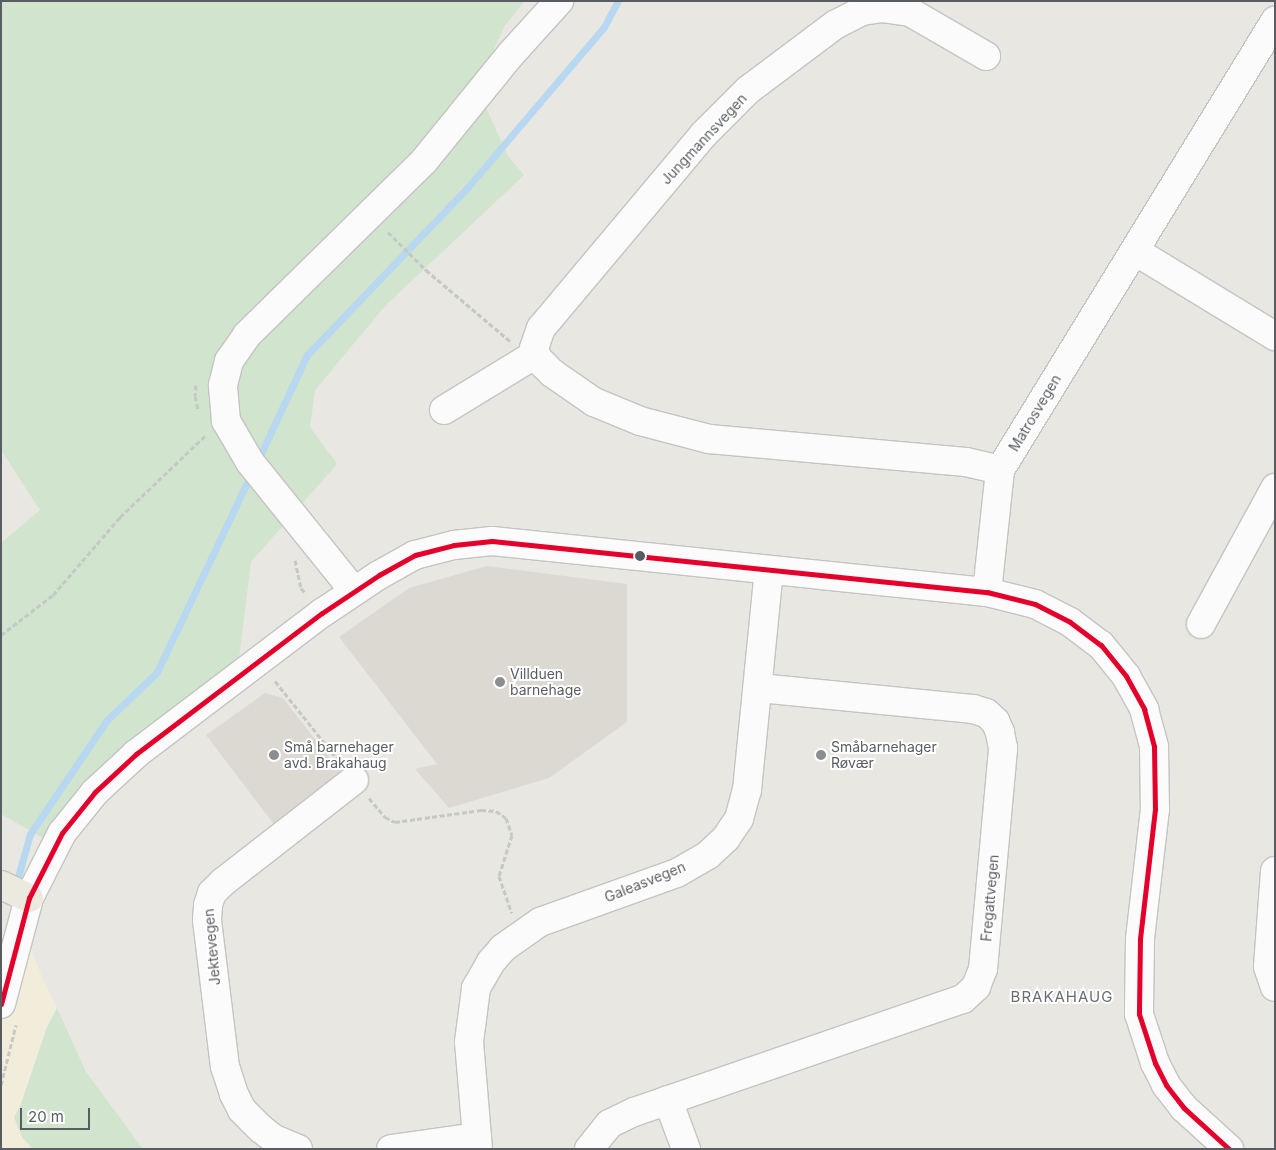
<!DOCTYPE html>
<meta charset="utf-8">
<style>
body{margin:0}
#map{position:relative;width:1276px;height:1150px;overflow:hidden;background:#e8e7e2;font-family:Inter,sans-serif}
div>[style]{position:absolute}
.commercial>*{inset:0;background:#f2eddb}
.education>*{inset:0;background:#dbd9d2}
.green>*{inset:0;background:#d1e4ce}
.stream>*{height:7px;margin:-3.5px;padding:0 3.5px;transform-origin:3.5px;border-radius:3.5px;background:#b8d8f1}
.path>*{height:3px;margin-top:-1.5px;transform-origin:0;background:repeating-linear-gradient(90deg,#c4c9c6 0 5px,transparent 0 7.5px)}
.roads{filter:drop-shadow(1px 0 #c4c4c3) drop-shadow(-1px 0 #c4c4c3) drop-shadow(0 1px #c4c4c3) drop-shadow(0 -1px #c4c4c3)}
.minor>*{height:28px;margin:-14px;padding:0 14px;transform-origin:14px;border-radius:14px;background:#fcfbfb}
.highway>*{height:28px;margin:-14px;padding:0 14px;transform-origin:14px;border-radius:14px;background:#eceadf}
.bus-1>*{height:5px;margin:-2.5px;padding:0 2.5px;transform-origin:2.5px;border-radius:2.5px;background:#e4002b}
.dots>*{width:14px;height:14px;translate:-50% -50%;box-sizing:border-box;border:2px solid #fff;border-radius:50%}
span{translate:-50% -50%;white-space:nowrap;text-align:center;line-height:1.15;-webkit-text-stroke:4px #fff;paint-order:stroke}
.street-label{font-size:14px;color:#595c60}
.poi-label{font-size:14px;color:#595c60}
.left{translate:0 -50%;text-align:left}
.neighbourhood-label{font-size:15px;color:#6a6e72;letter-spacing:1px}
.frame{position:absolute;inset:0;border:2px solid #595c60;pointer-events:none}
.scale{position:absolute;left:20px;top:1108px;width:70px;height:22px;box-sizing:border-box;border:2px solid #595c60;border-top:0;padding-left:6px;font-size:15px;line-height:18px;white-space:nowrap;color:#595c60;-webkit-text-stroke:4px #fff;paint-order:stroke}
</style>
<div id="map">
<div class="commercial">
<i style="clip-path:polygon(22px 924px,43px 980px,57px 1008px,47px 1027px,20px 1107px,14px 1117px,22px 1137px,33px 1149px,1px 1149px,1px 934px)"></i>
</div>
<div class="education">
<i style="clip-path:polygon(487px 566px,627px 584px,627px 722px,549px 778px,449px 808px,415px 769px,437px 764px,339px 637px,409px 588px)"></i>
<i style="clip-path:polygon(265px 693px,283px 698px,342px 774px,276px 827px,206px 735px)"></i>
</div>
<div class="green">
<i style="clip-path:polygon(1px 1px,525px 1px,505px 25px,484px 71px,487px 110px,508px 156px,524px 175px,385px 306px,315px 390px,310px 427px,337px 464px,251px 562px,236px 682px,55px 845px,1px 814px,1px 543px,40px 510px,1px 450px)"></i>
<i style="clip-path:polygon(57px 1008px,86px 1072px,143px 1149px,33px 1149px,22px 1137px,14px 1117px,20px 1107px,47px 1027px)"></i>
</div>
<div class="stream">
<i style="left:257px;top:462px;width:118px;rotate:-65deg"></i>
<i style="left:307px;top:355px;width:231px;rotate:-46.2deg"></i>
<i style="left:467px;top:188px;width:211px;rotate:-49.6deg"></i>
<i style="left:604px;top:27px;width:30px;rotate:-62deg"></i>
<i style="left:12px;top:883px;width:8px;rotate:-45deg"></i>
<i style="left:18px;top:877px;width:45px;rotate:-74.4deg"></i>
<i style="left:30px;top:834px;width:138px;rotate:-56deg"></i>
<i style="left:107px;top:720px;width:69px;rotate:-43.8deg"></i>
<i style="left:157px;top:672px;width:219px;rotate:-64.6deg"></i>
</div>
<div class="path">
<i style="left:388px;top:232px;width:54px;rotate:45deg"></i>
<i style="left:426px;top:270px;width:110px;rotate:40.2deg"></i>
<i style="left:196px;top:385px;width:11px;rotate:95deg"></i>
<i style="left:195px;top:396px;width:13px;rotate:77deg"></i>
<i style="left:295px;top:560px;width:29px;rotate:78deg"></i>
<i style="left:301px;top:588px;width:8px;rotate:50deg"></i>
<i style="left:1px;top:635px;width:66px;rotate:-37.6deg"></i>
<i style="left:53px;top:595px;width:103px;rotate:-49.3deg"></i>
<i style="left:120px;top:517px;width:119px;rotate:-43.6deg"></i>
<i style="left:275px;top:681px;width:101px;rotate:51.4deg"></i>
<i style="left:369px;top:798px;width:25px;rotate:50deg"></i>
<i style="left:385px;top:817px;width:11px;rotate:27deg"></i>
<i style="left:395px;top:822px;width:87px;rotate:-7.9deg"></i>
<i style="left:481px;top:810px;width:15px;rotate:4deg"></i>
<i style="left:496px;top:811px;width:12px;rotate:35deg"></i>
<i style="left:506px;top:818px;width:18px;rotate:71deg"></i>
<i style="left:512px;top:835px;width:43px;rotate:107.6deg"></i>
<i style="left:499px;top:876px;width:39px;rotate:71deg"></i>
<i style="left:1px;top:1085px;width:62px;rotate:-76deg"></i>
</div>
<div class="roads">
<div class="minor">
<i style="left:986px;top:56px;width:88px;rotate:-149.9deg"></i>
<i style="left:910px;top:12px;width:27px;rotate:-172deg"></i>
<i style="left:883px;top:8px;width:21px;rotate:172deg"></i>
<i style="left:862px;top:11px;width:29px;rotate:153deg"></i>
<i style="left:836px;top:24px;width:110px;rotate:143.1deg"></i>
<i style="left:748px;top:90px;width:62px;rotate:135deg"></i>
<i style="left:704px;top:134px;width:253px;rotate:130deg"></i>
<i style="left:541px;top:328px;width:21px;rotate:109deg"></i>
<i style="left:534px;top:348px;width:10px;rotate:73deg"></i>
<i style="left:537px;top:358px;width:21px;rotate:45deg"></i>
<i style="left:552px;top:373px;width:51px;rotate:34.6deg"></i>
<i style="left:594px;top:402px;width:50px;rotate:22.4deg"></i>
<i style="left:640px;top:421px;width:71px;rotate:14.6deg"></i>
<i style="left:709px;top:439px;width:258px;rotate:5.1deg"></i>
<i style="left:966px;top:462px;width:35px;rotate:13deg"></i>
<i style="left:1135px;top:251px;width:164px;rotate:31.3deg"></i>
<i style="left:444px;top:410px;width:96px;rotate:-31.4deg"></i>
<i style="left:526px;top:360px;width:11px;rotate:-10deg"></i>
<i style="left:354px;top:591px;width:166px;rotate:-128.9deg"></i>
<i style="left:250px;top:462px;width:48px;rotate:-120.3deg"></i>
<i style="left:226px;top:421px;width:36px;rotate:-95deg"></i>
<i style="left:223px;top:385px;width:25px;rotate:-76deg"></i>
<i style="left:229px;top:361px;width:32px;rotate:-55deg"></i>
<i style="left:247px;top:335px;width:248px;rotate:-44.5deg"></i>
<i style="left:424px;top:161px;width:138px;rotate:-50.9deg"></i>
<i style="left:511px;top:54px;width:72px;rotate:-47.8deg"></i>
<i style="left:987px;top:592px;width:123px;rotate:-83.9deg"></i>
<i style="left:1000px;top:470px;width:527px;rotate:-58.51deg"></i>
<i style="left:1201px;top:624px;width:155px;rotate:-61.4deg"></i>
<i style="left:1275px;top:871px;width:96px;rotate:94.2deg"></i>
<i style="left:1268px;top:967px;width:21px;rotate:71deg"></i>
<i style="left:1px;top:1004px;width:110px;rotate:-75.2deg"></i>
<i style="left:29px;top:898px;width:73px;rotate:-63.1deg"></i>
<i style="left:62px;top:833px;width:53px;rotate:-51.2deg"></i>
<i style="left:95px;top:792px;width:56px;rotate:-42.8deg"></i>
<i style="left:136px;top:754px;width:233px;rotate:-37.2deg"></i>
<i style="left:322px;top:613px;width:69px;rotate:-33.7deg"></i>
<i style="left:379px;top:575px;width:41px;rotate:-29.1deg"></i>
<i style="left:415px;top:555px;width:40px;rotate:-14.4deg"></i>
<i style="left:454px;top:545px;width:38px;rotate:-6deg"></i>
<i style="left:492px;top:541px;width:498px;rotate:5.9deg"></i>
<i style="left:987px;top:592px;width:49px;rotate:14deg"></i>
<i style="left:1035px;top:604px;width:39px;rotate:27deg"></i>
<i style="left:1070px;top:622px;width:39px;rotate:37deg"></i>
<i style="left:1101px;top:645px;width:40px;rotate:51deg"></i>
<i style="left:1126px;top:676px;width:38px;rotate:61deg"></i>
<i style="left:1144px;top:709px;width:39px;rotate:75deg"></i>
<i style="left:1154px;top:747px;width:62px;rotate:89.1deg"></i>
<i style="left:1155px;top:809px;width:131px;rotate:96.6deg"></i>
<i style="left:1140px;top:939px;width:75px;rotate:90.8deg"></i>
<i style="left:1139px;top:1014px;width:52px;rotate:71.9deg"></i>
<i style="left:1155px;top:1063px;width:25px;rotate:63deg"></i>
<i style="left:1166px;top:1085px;width:29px;rotate:52deg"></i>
<i style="left:1184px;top:1108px;width:61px;rotate:42.3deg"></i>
<i style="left:668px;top:1100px;width:52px;rotate:69.8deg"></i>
<i style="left:298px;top:1149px;width:26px;rotate:-157deg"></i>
<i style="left:274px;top:1139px;width:16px;rotate:-142deg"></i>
<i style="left:261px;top:1129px;width:27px;rotate:-135deg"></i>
<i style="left:242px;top:1110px;width:18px;rotate:-117deg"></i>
<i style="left:234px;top:1094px;width:28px;rotate:-108deg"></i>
<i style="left:225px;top:1067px;width:148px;rotate:-97deg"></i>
<i style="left:207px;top:920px;width:15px;rotate:-86deg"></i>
<i style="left:208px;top:905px;width:13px;rotate:-72deg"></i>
<i style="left:212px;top:893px;width:16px;rotate:-45deg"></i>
<i style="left:223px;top:882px;width:166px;rotate:-37.9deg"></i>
<i style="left:391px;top:1149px;width:86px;rotate:-8deg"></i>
<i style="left:478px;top:1149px;width:107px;rotate:-94.8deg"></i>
<i style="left:469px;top:1042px;width:54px;rotate:-82.6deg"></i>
<i style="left:476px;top:988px;width:30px;rotate:-60deg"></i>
<i style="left:491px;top:962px;width:18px;rotate:-49deg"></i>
<i style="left:503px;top:948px;width:45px;rotate:-35.1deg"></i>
<i style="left:540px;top:922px;width:145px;rotate:-19.7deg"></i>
<i style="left:677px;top:873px;width:36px;rotate:-30deg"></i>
<i style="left:708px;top:855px;width:25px;rotate:-43deg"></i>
<i style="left:726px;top:838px;width:23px;rotate:-56deg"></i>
<i style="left:739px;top:819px;width:30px;rotate:-75deg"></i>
<i style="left:747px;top:790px;width:221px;rotate:-84.3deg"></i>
<i style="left:589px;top:1149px;width:32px;rotate:-51deg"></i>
<i style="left:609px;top:1124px;width:28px;rotate:-26deg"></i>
<i style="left:634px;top:1112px;width:348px;rotate:-19deg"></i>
<i style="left:963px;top:999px;width:18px;rotate:-43deg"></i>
<i style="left:976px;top:987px;width:19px;rotate:-69deg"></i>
<i style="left:983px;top:969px;width:222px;rotate:-84.8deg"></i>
<i style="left:1003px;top:748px;width:16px;rotate:-101deg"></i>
<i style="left:1000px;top:732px;width:12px;rotate:-114deg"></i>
<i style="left:995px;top:721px;width:12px;rotate:-138deg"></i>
<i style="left:986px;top:713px;width:14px;rotate:-163deg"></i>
<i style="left:973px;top:709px;width:216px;rotate:-174.4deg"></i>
</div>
<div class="highway">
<i style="left:1px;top:885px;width:31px;rotate:25deg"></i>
</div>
</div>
<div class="bus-1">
<i style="left:1px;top:1004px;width:110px;rotate:-75.2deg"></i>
<i style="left:29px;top:898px;width:73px;rotate:-63.1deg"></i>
<i style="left:62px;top:833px;width:53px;rotate:-51.2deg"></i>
<i style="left:95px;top:792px;width:56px;rotate:-42.8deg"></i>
<i style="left:136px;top:754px;width:233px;rotate:-37.2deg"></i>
<i style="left:322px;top:613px;width:69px;rotate:-33.7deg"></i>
<i style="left:379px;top:575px;width:41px;rotate:-29.1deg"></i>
<i style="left:415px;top:555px;width:40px;rotate:-14.4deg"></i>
<i style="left:454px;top:545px;width:38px;rotate:-6deg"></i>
<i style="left:492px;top:541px;width:498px;rotate:5.9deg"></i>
<i style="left:987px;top:592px;width:49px;rotate:14deg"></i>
<i style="left:1035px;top:604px;width:39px;rotate:27deg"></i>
<i style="left:1070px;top:622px;width:39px;rotate:37deg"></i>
<i style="left:1101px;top:645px;width:40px;rotate:51deg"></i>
<i style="left:1126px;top:676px;width:38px;rotate:61deg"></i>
<i style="left:1144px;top:709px;width:39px;rotate:75deg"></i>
<i style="left:1154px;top:747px;width:62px;rotate:89.1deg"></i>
<i style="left:1155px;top:809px;width:131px;rotate:96.6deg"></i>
<i style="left:1140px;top:939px;width:75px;rotate:90.8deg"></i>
<i style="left:1139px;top:1014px;width:52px;rotate:71.9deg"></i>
<i style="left:1155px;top:1063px;width:25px;rotate:63deg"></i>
<i style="left:1166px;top:1085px;width:29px;rotate:52deg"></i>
<i style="left:1184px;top:1108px;width:61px;rotate:42.3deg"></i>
</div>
<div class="dots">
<i style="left:640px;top:556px;background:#595c60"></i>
<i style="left:500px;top:682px;background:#8b8d8e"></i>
<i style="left:274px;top:755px;background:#8b8d8e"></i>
<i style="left:821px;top:755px;background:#8b8d8e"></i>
</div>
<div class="street-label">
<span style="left:704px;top:139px;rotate:-47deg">Jungmannsvegen</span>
<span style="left:1035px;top:413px;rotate:-59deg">Matrosvegen</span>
<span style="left:645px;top:882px;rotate:-22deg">Galeasvegen</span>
<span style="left:990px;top:898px;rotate:-85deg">Fregattvegen</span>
<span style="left:212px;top:947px;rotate:-95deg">Jektevegen</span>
</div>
<div class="poi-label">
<span class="left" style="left:510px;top:682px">Villduen<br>barnehage</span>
<span class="left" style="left:284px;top:755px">Små barnehager<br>avd. Brakahaug</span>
<span class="left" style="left:831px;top:755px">Småbarnehager<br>Røvær</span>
</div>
<div class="neighbourhood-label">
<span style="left:1062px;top:997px">BRAKAHAUG</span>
</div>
<div class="frame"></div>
<div class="scale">20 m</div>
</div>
